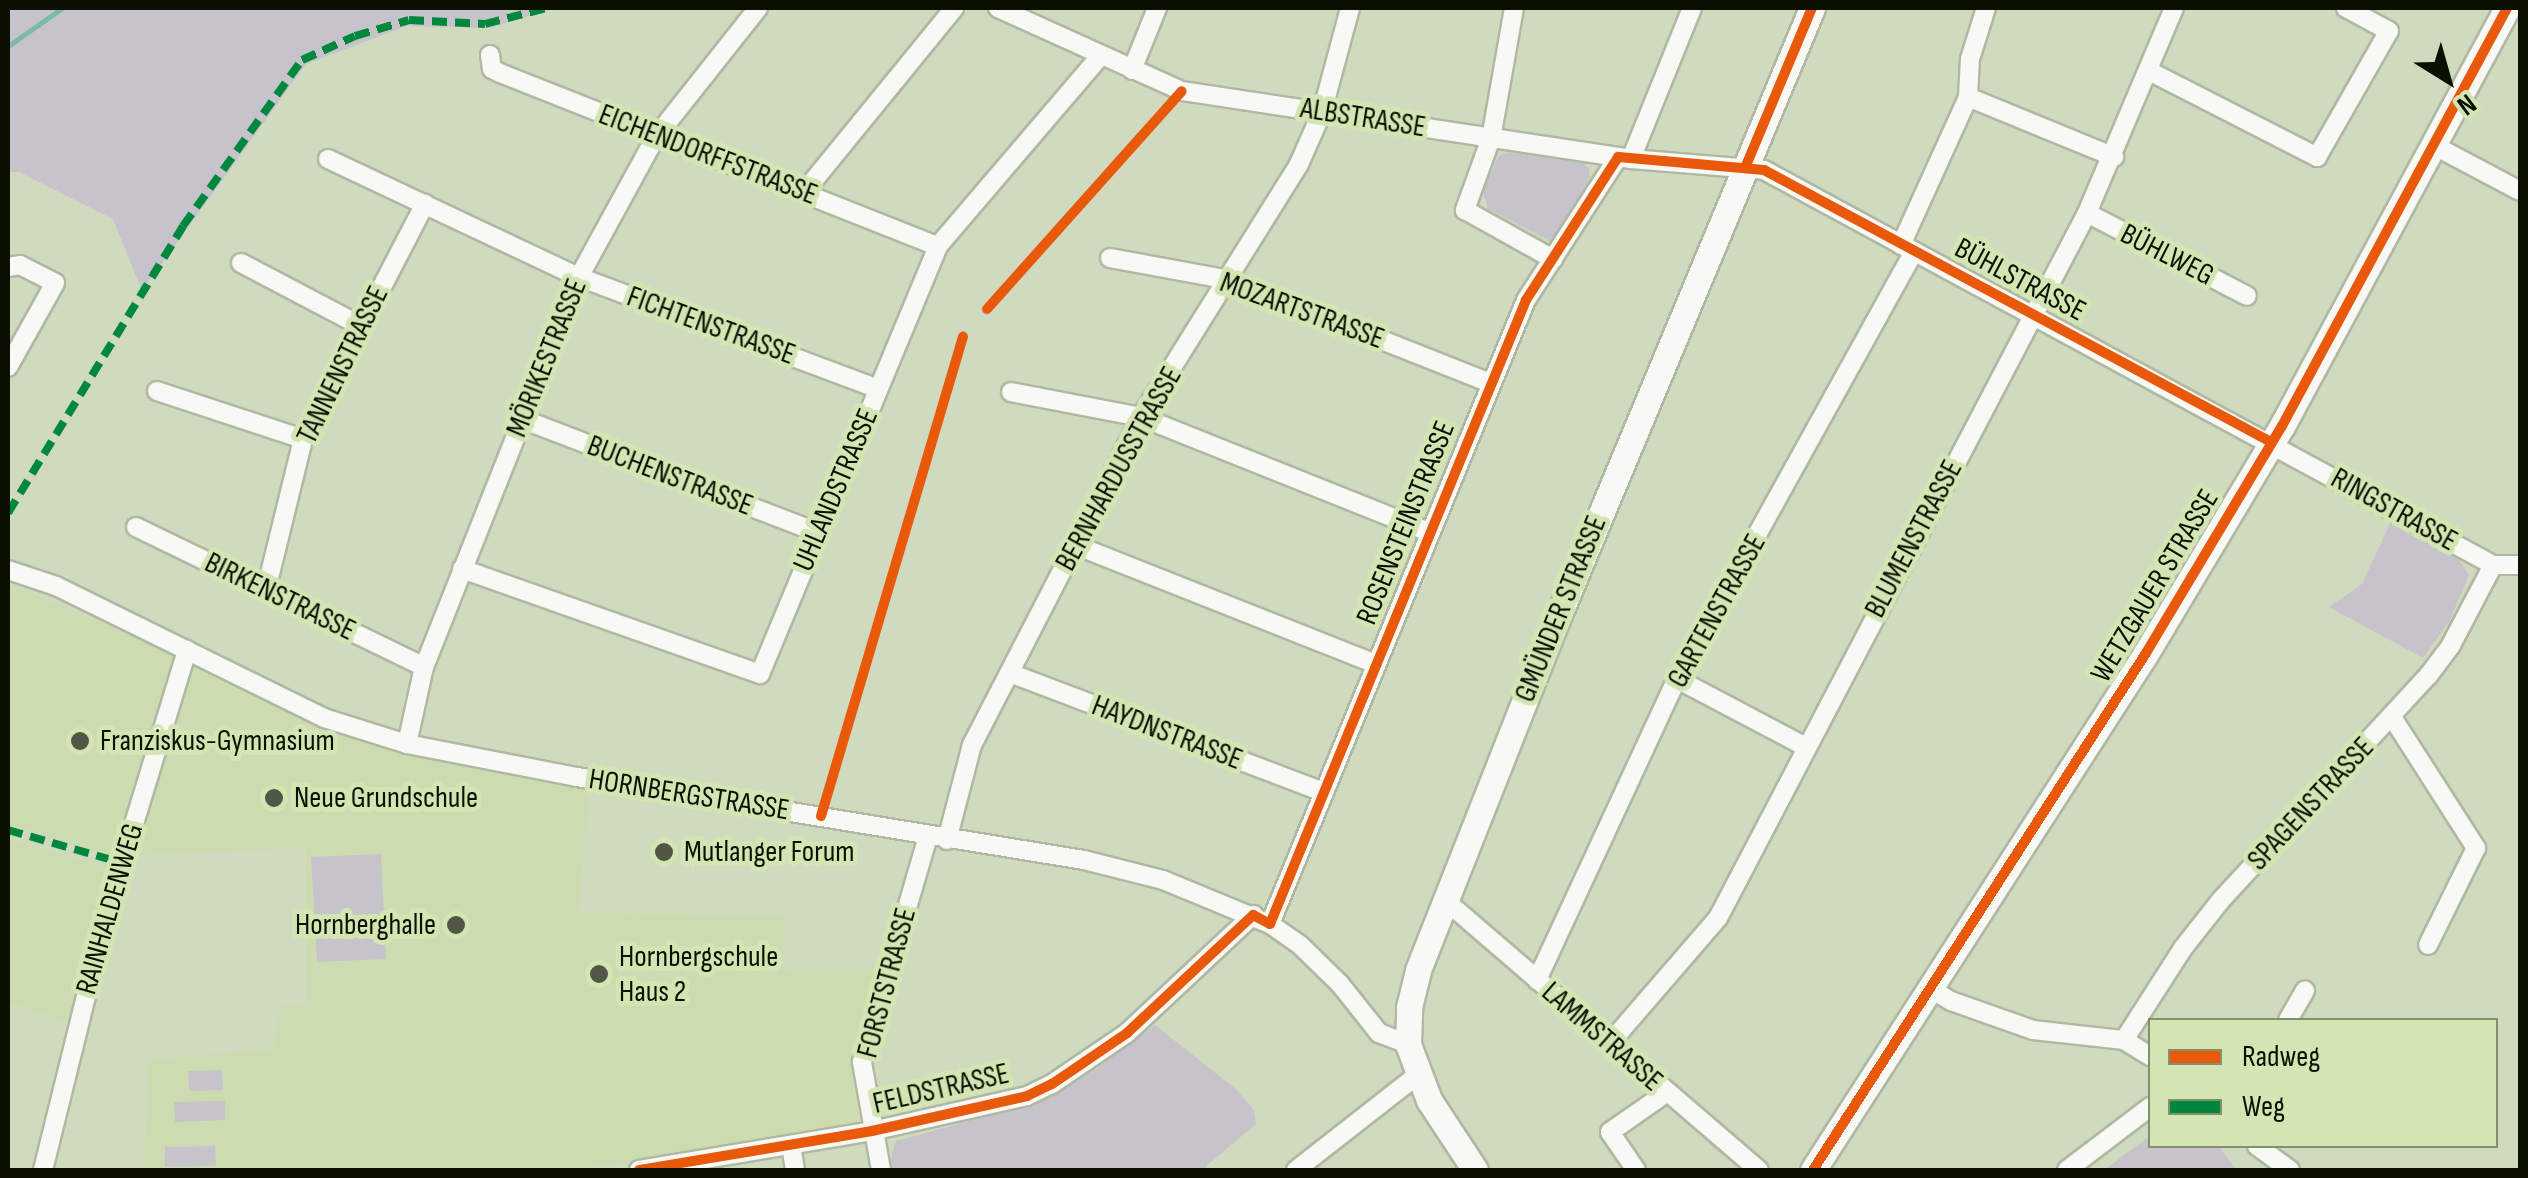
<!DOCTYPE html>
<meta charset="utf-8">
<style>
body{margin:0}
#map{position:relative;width:2528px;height:1178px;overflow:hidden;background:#d0dabe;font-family:"Sofia Sans Condensed",sans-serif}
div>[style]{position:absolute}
.built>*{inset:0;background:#ccdcb0}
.green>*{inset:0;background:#c7c3cb}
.stream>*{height:5px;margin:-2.5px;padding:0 2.5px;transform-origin:2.5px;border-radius:2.5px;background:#7cb9a9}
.roads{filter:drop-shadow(2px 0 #b0b8a3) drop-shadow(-2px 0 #b0b8a3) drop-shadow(0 2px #b0b8a3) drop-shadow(0 -2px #b0b8a3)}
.street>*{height:18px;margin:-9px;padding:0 9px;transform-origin:9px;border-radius:9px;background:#f8f9f5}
.secondary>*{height:25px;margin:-12.5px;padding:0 12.5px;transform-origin:12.5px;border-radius:12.5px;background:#f8f9f5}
.quiet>*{height:8px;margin-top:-4px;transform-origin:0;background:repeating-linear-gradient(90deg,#00873e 0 15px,transparent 0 23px)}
.cycleway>*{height:10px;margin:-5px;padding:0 5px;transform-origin:5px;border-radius:5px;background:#e8590c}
.dots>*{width:28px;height:28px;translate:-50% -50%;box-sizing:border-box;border:5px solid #d3e5b3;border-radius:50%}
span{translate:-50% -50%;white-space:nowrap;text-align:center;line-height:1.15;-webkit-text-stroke:10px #d3e5b3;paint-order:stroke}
.street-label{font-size:30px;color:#0b1102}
.poi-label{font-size:30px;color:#0b1102}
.left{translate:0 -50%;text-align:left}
.right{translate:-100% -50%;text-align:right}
.frame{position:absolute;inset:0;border:10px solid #0b1102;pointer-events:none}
.legend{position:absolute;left:2148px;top:1018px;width:350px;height:130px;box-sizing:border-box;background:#d3e5b3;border:2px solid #83906c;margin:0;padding:12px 18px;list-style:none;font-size:30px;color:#0b1102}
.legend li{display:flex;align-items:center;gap:20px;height:50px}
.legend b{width:50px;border:2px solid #83906c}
.north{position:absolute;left:2398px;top:30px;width:100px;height:100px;-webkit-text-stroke:8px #d3e5b3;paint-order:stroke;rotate:143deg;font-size:28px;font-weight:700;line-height:40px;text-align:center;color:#0b1102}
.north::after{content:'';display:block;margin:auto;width:35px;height:45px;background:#0b1102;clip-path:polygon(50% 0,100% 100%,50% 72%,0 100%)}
</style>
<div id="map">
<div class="built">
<i style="clip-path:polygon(8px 583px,179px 657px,117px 858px,8px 824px)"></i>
<i style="clip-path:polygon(193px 666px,394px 752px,589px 789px,578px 913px,785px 915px,781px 970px,878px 967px,873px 1007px,855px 1062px,857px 1123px,574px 1170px,144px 1170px,149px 1060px,275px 1049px,280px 1007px,306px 1005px,306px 848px,137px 855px)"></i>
<i style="clip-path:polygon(8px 838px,112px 869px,68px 1022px,8px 1002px)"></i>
</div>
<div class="green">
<i style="clip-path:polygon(8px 8px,555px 8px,490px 28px,407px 26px,306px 64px,142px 291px,113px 219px,19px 172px,8px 172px)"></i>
<i style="clip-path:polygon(1507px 152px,1583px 163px,1589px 168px,1590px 177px,1558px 245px,1488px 209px,1483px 192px,1498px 157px)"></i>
<i style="clip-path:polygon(2391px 521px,2458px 558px,2469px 575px,2449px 622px,2423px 658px,2329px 607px,2362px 584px)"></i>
<i style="clip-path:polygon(381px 854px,386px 959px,317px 962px,311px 857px)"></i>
<i style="clip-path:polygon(1155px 1025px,1237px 1090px,1254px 1110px,1256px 1124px,1206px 1166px,1207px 1170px,892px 1170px,889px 1164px,896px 1141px,1043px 1101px,1095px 1070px)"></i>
<i style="clip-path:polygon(222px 1070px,223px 1090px,189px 1091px,188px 1071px)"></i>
<i style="clip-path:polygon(225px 1101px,225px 1120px,175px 1122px,174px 1102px)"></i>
<i style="clip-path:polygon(2150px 1136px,2150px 1146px,2218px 1146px,2237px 1170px,2104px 1170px)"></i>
<i style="clip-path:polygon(215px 1146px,216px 1166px,165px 1167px,165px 1147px)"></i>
</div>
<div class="stream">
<i style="left:8px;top:46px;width:66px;rotate:-35.1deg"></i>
</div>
<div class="roads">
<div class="street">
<i style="left:998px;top:8px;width:202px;rotate:24.3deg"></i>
<i style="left:1182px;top:91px;width:454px;rotate:8.6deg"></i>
<i style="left:1631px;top:159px;width:133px;rotate:4.7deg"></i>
<i style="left:1764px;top:170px;width:829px;rotate:28.45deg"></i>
<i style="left:2493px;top:565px;width:27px"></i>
<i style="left:1514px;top:8px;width:132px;rotate:100deg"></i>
<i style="left:1491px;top:138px;width:77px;rotate:109.9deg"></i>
<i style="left:1465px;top:210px;width:101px;rotate:29.1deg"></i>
<i style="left:490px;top:55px;width:14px;rotate:82deg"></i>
<i style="left:492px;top:69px;width:9px;rotate:27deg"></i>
<i style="left:500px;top:73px;width:471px;rotate:21.6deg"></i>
<i style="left:1132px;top:70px;width:67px;rotate:-68deg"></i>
<i style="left:2149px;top:71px;width:189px;rotate:27.1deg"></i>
<i style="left:2317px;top:157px;width:145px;rotate:-60.3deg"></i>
<i style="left:2389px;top:31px;width:49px;rotate:-151.9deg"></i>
<i style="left:1968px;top:97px;width:158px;rotate:22.3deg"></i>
<i style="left:2433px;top:145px;width:98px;rotate:27.9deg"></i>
<i style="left:328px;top:159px;width:277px;rotate:25.2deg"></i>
<i style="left:579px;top:277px;width:319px;rotate:20.5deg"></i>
<i style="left:1631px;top:159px;width:163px;rotate:-68deg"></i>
<i style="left:805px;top:191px;width:236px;rotate:-50.8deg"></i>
<i style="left:2087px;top:213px;width:180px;rotate:27.4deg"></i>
<i style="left:1901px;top:245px;width:162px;rotate:-65.6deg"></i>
<i style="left:1968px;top:97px;width:38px;rotate:-87deg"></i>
<i style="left:1970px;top:59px;width:53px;rotate:-72.6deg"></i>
<i style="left:1110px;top:258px;width:122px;rotate:10.4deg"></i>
<i style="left:1230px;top:280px;width:280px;rotate:21.6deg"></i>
<i style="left:241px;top:263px;width:133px;rotate:27.7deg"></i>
<i style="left:8px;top:267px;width:12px;rotate:-9deg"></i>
<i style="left:20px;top:265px;width:39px;rotate:27deg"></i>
<i style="left:55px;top:283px;width:96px;rotate:119.2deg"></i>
<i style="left:157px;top:391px;width:154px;rotate:18.2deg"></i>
<i style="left:1011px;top:392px;width:132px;rotate:10.9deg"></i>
<i style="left:1141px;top:417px;width:310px;rotate:21.8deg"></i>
<i style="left:522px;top:419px;width:318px;rotate:21deg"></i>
<i style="left:136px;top:527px;width:320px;rotate:25.9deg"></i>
<i style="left:1075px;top:545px;width:323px;rotate:21.6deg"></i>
<i style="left:462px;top:569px;width:316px;rotate:19.4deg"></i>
<i style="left:760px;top:674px;width:464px;rotate:-67.4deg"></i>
<i style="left:938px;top:246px;width:251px;rotate:-49.5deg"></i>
<i style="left:8px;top:570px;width:51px;rotate:18.4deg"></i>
<i style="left:56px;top:586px;width:299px;rotate:26.2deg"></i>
<i style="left:324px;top:718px;width:87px;rotate:17.4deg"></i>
<i style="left:407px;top:744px;width:173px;rotate:11deg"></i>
<i style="left:577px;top:777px;width:514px;rotate:9.3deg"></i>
<i style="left:1084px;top:860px;width:81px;rotate:14.2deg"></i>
<i style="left:1163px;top:880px;width:116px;rotate:22.4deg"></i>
<i style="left:1270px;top:924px;width:37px;rotate:35deg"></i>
<i style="left:1300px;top:945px;width:56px;rotate:44.3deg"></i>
<i style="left:1340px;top:984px;width:63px;rotate:51.5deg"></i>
<i style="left:1379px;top:1033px;width:31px;rotate:21deg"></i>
<i style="left:266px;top:590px;width:155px;rotate:-76.2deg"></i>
<i style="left:303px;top:439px;width:265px;rotate:-62.6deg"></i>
<i style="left:1010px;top:673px;width:336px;rotate:20.8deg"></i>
<i style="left:1677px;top:679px;width:144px;rotate:27.8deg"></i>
<i style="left:2392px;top:717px;width:156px;rotate:57.3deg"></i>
<i style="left:2476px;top:848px;width:108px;rotate:116.3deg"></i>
<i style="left:407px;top:744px;width:79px;rotate:-77.6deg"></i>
<i style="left:424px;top:667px;width:420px;rotate:-68.3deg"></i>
<i style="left:579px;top:277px;width:158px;rotate:-61.3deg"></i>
<i style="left:655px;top:138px;width:166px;rotate:-51.6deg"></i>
<i style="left:947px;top:840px;width:98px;rotate:-75.3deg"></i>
<i style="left:972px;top:745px;width:369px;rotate:-62.7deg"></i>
<i style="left:1141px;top:417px;width:298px;rotate:-58deg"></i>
<i style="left:1299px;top:164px;width:57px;rotate:-66.1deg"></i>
<i style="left:1322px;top:112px;width:108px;rotate:-74.9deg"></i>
<i style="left:1446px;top:901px;width:413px;rotate:40.7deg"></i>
<i style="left:1270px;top:924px;width:674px;rotate:-67.69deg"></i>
<i style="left:1526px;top:300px;width:170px;rotate:-57.2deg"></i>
<i style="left:1537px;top:980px;width:332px;rotate:-65.1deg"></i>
<i style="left:1677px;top:679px;width:488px;rotate:-61deg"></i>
<i style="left:1931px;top:989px;width:23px;rotate:31deg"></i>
<i style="left:1951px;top:1001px;width:87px;rotate:19.5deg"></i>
<i style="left:2033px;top:1030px;width:92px;rotate:6.3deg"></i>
<i style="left:2124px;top:1040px;width:31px;rotate:32deg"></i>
<i style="left:2288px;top:1020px;width:34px;rotate:-60deg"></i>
<i style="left:2124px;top:1040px;width:109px;rotate:-57.3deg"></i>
<i style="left:2183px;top:948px;width:61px;rotate:-51.6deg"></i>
<i style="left:2221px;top:900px;width:305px;rotate:-47.3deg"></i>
<i style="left:2428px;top:676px;width:39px;rotate:-53deg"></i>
<i style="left:2451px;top:645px;width:90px;rotate:-62.3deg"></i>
<i style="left:1610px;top:1043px;width:165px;rotate:-49.2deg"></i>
<i style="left:1718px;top:918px;width:796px;rotate:-62.37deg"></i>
<i style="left:2087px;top:213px;width:223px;rotate:-67deg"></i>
<i style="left:791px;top:1145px;width:25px;rotate:81deg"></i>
<i style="left:2257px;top:1146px;width:41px;rotate:36deg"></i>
<i style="left:43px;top:1170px;width:266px;rotate:-76.1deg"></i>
<i style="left:107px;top:912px;width:274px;rotate:-73deg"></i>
<i style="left:639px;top:1170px;width:236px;rotate:-9.5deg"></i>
<i style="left:872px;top:1131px;width:159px;rotate:-12.7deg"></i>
<i style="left:1027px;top:1096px;width:28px;rotate:-26deg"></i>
<i style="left:1052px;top:1084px;width:91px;rotate:-34.2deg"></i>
<i style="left:1127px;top:1033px;width:173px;rotate:-43.1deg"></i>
<i style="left:881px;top:1170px;width:110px;rotate:-100deg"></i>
<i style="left:862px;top:1062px;width:234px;rotate:-73.7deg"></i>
<i style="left:1296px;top:1170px;width:156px;rotate:-38deg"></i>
<i style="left:1636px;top:1170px;width:46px;rotate:-124.4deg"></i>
<i style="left:1610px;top:1132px;width:68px;rotate:-34.9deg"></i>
<i style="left:2067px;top:1170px;width:104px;rotate:-37.2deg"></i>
</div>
<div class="secondary">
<i style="left:1475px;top:1170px;width:84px;rotate:-123.3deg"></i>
<i style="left:1429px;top:1100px;width:60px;rotate:-110.6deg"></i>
<i style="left:1408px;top:1044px;width:37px;rotate:-88deg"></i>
<i style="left:1409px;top:1007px;width:38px;rotate:-76deg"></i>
<i style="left:1418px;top:970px;width:380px;rotate:-68.4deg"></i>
<i style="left:1558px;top:617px;width:660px;rotate:-67.36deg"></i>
<i style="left:1813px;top:1170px;width:615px;rotate:-57.21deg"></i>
<i style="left:2146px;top:653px;width:265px;rotate:-59.1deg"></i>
<i style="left:2282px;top:426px;width:475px;rotate:-61.7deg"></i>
</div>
</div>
<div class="quiet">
<i style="left:8px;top:513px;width:336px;rotate:-58.6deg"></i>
<i style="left:183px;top:226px;width:204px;rotate:-54.4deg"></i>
<i style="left:302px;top:60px;width:58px;rotate:-24.4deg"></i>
<i style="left:355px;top:36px;width:56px;rotate:-16.5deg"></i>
<i style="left:409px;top:20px;width:76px;rotate:3deg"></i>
<i style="left:485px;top:24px;width:63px;rotate:-14.7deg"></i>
<i style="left:8px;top:830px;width:119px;rotate:16.1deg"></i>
</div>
<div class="cycleway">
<i style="left:1745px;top:168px;width:173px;rotate:-67.3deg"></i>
<i style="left:987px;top:309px;width:292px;rotate:-48.2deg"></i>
<i style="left:821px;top:816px;width:500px;rotate:-73.5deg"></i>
<i style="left:639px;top:1170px;width:236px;rotate:-9.5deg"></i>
<i style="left:872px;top:1131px;width:159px;rotate:-12.7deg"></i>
<i style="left:1027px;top:1096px;width:28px;rotate:-26deg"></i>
<i style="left:1052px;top:1084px;width:91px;rotate:-34.2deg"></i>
<i style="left:1127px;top:1033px;width:173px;rotate:-43.1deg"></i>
<i style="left:1253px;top:915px;width:19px;rotate:28deg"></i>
<i style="left:1270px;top:924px;width:674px;rotate:-67.69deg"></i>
<i style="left:1526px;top:300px;width:170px;rotate:-57.2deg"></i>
<i style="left:1618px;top:157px;width:147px;rotate:5.1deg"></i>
<i style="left:1764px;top:170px;width:575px;rotate:28.21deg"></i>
<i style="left:1813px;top:1170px;width:615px;rotate:-57.21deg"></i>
<i style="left:2146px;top:653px;width:265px;rotate:-59.1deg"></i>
<i style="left:2282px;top:426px;width:475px;rotate:-61.7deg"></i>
</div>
<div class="dots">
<i style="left:80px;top:741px;background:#505744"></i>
<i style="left:274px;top:798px;background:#505744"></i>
<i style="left:664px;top:852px;background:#505744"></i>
<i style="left:456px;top:925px;background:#505744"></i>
<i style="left:599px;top:974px;background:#505744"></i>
</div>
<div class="street-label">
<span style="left:1363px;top:118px;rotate:9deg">ALBSTRASSE</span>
<span style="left:708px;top:155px;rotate:21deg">EICHENDORFFSTRASSE</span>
<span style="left:2167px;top:255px;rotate:27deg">BÜHLWEG</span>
<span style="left:2020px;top:280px;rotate:28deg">BÜHLSTRASSE</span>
<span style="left:1302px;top:311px;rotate:20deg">MOZARTSTRASSE</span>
<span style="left:711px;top:326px;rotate:20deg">FICHTENSTRASSE</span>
<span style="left:547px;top:358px;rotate:-68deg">MÖRIKESTRASSE</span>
<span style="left:343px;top:365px;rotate:-64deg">TANNENSTRASSE</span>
<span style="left:1119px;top:469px;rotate:-61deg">BERNHARDUSSTRASSE</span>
<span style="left:670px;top:476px;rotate:21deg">BUCHENSTRASSE</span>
<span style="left:836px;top:490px;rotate:-67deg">UHLANDSTRASSE</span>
<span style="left:2394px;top:510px;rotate:29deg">RINGSTRASSE</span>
<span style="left:1406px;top:523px;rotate:-68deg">ROSENSTEINSTRASSE</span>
<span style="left:1914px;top:539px;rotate:-62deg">BLUMENSTRASSE</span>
<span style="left:2155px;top:586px;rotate:-59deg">WETZGAUER STRASSE</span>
<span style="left:280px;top:597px;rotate:26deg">BIRKENSTRASSE</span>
<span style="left:1561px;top:609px;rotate:-68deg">GMÜNDER STRASSE</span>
<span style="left:1717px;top:611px;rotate:-61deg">GARTENSTRASSE</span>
<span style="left:1167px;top:733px;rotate:21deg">HAYDNSTRASSE</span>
<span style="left:689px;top:795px;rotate:9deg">HORNBERGSTRASSE</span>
<span style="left:2311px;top:804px;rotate:-47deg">SPAGENSTRASSE</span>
<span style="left:110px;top:909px;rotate:-74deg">RAINHALDENWEG</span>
<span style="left:887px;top:983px;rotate:-75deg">FORSTSTRASSE</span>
<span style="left:1602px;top:1037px;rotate:41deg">LAMMSTRASSE</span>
<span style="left:941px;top:1089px;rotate:-13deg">FELDSTRASSE</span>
</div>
<div class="poi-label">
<span class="left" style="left:100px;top:741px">Franziskus-Gymnasium</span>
<span class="left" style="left:294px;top:798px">Neue Grundschule</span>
<span class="left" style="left:684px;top:852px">Mutlanger Forum</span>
<span class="right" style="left:436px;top:925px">Hornberghalle</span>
<span class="left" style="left:619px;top:974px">Hornbergschule<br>Haus 2</span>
</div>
<div class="frame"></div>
<ul class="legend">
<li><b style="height:12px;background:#e8590c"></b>Radweg</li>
<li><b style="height:12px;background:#00873e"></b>Weg</li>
</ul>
<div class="north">N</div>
</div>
